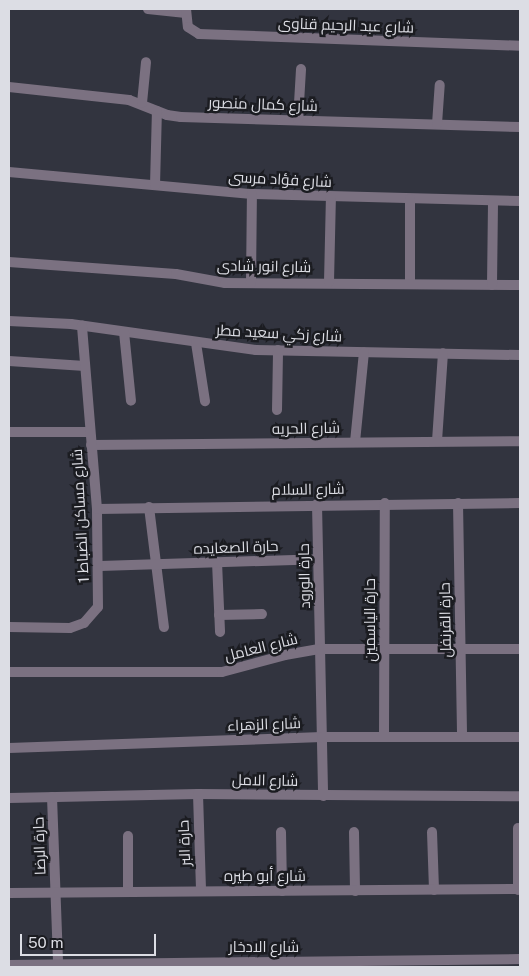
<!DOCTYPE html>
<meta charset="utf-8">
<style>
body{margin:0}
#map{position:relative;width:529px;height:976px;overflow:hidden;background:#32343f;font-family:"Public Sans",Cairo,sans-serif}
div>[style]{position:absolute}
.street>*{height:10px;margin:-5px;padding:0 5px;transform-origin:5px;border-radius:5px;background:#7b7181}
span{translate:-50% -50%;white-space:nowrap;text-align:center;line-height:1.15;-webkit-text-stroke:5px #1b1c21;paint-order:stroke}
.street-label{font-size:15px;color:#dcdde4}
.frame{position:absolute;inset:0;border:10px solid #dcdde4;pointer-events:none}
.scale{position:absolute;left:20px;top:934px;width:136px;height:22px;box-sizing:border-box;border:2px solid #dcdde4;border-top:0;padding-left:6px;font-size:15px;line-height:18px;white-space:nowrap;color:#dcdde4;-webkit-text-stroke:4px #1b1c21;paint-order:stroke}
</style>
<div id="map">
<div class="street">
<i style="left:148px;top:9px;width:38px;rotate:6deg"></i>
<i style="left:186px;top:9px;width:18px;rotate:84deg"></i>
<i style="left:188px;top:27px;width:13px;rotate:32deg"></i>
<i style="left:199px;top:34px;width:321px;rotate:2.1deg"></i>
<i style="left:9px;top:87px;width:121px;rotate:6.2deg"></i>
<i style="left:129px;top:100px;width:41px;rotate:21.5deg"></i>
<i style="left:167px;top:115px;width:14px;rotate:8deg"></i>
<i style="left:181px;top:117px;width:339px;rotate:1.7deg"></i>
<i style="left:142px;top:103px;width:41px;rotate:-84.4deg"></i>
<i style="left:298px;top:120px;width:51px;rotate:-86.6deg"></i>
<i style="left:437px;top:124px;width:39px;rotate:-86deg"></i>
<i style="left:9px;top:172px;width:244px;rotate:5.2deg"></i>
<i style="left:252px;top:194px;width:268px;rotate:1.5deg"></i>
<i style="left:155px;top:185px;width:74px;rotate:-88.5deg"></i>
<i style="left:410px;top:199px;width:85px;rotate:90deg"></i>
<i style="left:9px;top:262px;width:167px;rotate:4.1deg"></i>
<i style="left:176px;top:274px;width:50px;rotate:10.4deg"></i>
<i style="left:225px;top:283px;width:295px;rotate:0.4deg"></i>
<i style="left:329px;top:282px;width:85px;rotate:-88.7deg"></i>
<i style="left:251px;top:283px;width:89px;rotate:-89.4deg"></i>
<i style="left:492px;top:285px;width:84px;rotate:-89.3deg"></i>
<i style="left:9px;top:321px;width:62px;rotate:2.8deg"></i>
<i style="left:71px;top:324px;width:187px;rotate:8deg"></i>
<i style="left:256px;top:350px;width:264px;rotate:1.1deg"></i>
<i style="left:124px;top:332px;width:69px;rotate:84.2deg"></i>
<i style="left:196px;top:343px;width:59px;rotate:81.2deg"></i>
<i style="left:9px;top:361px;width:76px;rotate:3.8deg"></i>
<i style="left:277px;top:410px;width:60px;rotate:-89deg"></i>
<i style="left:9px;top:432px;width:81px"></i>
<i style="left:437px;top:441px;width:88px;rotate:-86.1deg"></i>
<i style="left:355px;top:442px;width:90px;rotate:-84.3deg"></i>
<i style="left:91px;top:445px;width:429px;rotate:-0.5deg"></i>
<i style="left:458px;top:503px;width:234px;rotate:89deg"></i>
<i style="left:317px;top:504px;width:292px;rotate:88.8deg"></i>
<i style="left:149px;top:507px;width:121px;rotate:82.9deg"></i>
<i style="left:97px;top:509px;width:423px;rotate:-0.8deg"></i>
<i style="left:217px;top:562px;width:70px;rotate:87.5deg"></i>
<i style="left:100px;top:566px;width:218px;rotate:-1.8deg"></i>
<i style="left:219px;top:615px;width:43px;rotate:-1.3deg"></i>
<i style="left:9px;top:627px;width:61px;rotate:0.9deg"></i>
<i style="left:70px;top:628px;width:15px;rotate:-20deg"></i>
<i style="left:84px;top:623px;width:21px;rotate:-49deg"></i>
<i style="left:98px;top:607px;width:98px;rotate:-90.6deg"></i>
<i style="left:97px;top:509px;width:184px;rotate:-94.7deg"></i>
<i style="left:9px;top:672px;width:213px"></i>
<i style="left:222px;top:672px;width:65px;rotate:-15.1deg"></i>
<i style="left:285px;top:655px;width:36px;rotate:-10deg"></i>
<i style="left:320px;top:649px;width:200px"></i>
<i style="left:384px;top:737px;width:234px;rotate:-89.8deg"></i>
<i style="left:9px;top:748px;width:313px;rotate:-2deg"></i>
<i style="left:322px;top:737px;width:198px"></i>
<i style="left:198px;top:794px;width:96px;rotate:88.2deg"></i>
<i style="left:52px;top:797px;width:167px;rotate:87.9deg"></i>
<i style="left:9px;top:798px;width:189px;rotate:-1.2deg"></i>
<i style="left:198px;top:794px;width:322px;rotate:0.4deg"></i>
<i style="left:518px;top:828px;width:62px;rotate:90deg"></i>
<i style="left:281px;top:832px;width:59px;rotate:89deg"></i>
<i style="left:354px;top:832px;width:59px;rotate:89deg"></i>
<i style="left:432px;top:832px;width:58px;rotate:88deg"></i>
<i style="left:128px;top:836px;width:56px;rotate:90deg"></i>
<i style="left:9px;top:893px;width:511px;rotate:-0.45deg"></i>
<i style="left:9px;top:965px;width:511px;rotate:-0.67deg"></i>
</div>
<div class="street-label">
<span style="left:346px;top:25px;rotate:2deg">شارع عبد الرحيم قناوى</span>
<span style="left:263px;top:104px;rotate:2deg">شارع كمال منصور</span>
<span style="left:280px;top:179px;rotate:3deg">شارع فؤاد مرسى</span>
<span style="left:264px;top:266px;rotate:1deg">شارع انور شادى</span>
<span style="left:279px;top:333px;rotate:3deg">شارع زكي سعيد مطر</span>
<span style="left:306px;top:428px;rotate:-1deg">شارع الحريه</span>
<span style="left:308px;top:489px;rotate:-1deg">شارع السلام</span>
<span style="left:80px;top:516px;rotate:-93deg">شارع مساكن الضباط 1</span>
<span style="left:236px;top:547px;rotate:-2deg">حارة الصعايده</span>
<span style="left:304px;top:576px;rotate:-91deg">حارة الورود</span>
<span style="left:370px;top:620px;rotate:-90deg">حارة الياسمين</span>
<span style="left:445px;top:620px;rotate:-91deg">حارة القرنفل</span>
<span style="left:261px;top:647px;rotate:-14deg">شارع العامل</span>
<span style="left:264px;top:724px;rotate:-2deg">شارع الزهراء</span>
<span style="left:265px;top:780px;rotate:1deg">شارع الامل</span>
<span style="left:184px;top:843px;rotate:-92deg">حارة البر</span>
<span style="left:39px;top:846px;rotate:-92deg">حارة الرضا</span>
<span style="left:265px;top:876px">شارع أبو طيره</span>
<span style="left:264px;top:947px">شارع الادخار</span>
</div>
<div class="frame"></div>
<div class="scale">50 m</div>
</div>
